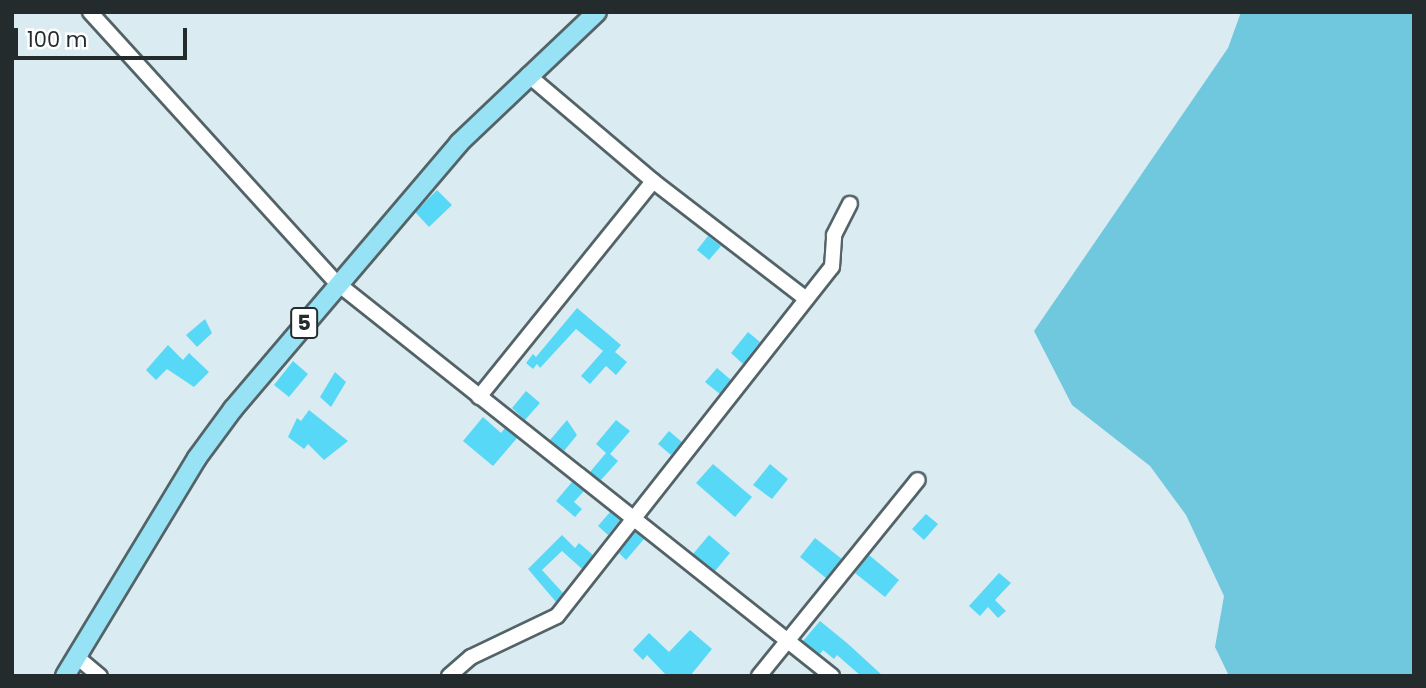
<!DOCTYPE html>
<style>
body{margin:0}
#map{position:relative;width:1426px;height:688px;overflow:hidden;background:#daecf1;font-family:Poppins,sans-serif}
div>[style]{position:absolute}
.green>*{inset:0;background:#70c8df}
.building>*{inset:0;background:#57d8f7}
.roads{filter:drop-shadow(2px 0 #536367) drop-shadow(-2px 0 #536367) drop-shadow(0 2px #536367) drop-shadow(0 -2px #536367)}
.minor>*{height:14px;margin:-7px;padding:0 7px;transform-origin:7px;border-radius:7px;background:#fff}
.major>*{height:18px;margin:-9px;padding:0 9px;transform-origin:9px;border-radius:9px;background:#97e2f4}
span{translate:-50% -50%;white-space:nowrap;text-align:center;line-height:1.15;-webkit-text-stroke:7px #fff;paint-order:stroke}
.shield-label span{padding:2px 5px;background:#fff;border:2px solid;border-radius:5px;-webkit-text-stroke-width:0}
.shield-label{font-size:21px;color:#242b2d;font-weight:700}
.frame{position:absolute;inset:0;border:14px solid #242b2d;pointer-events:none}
.scale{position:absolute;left:14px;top:28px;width:173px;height:32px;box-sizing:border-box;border:4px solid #242b2d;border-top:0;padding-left:9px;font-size:21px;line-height:24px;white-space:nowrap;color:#242b2d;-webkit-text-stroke:5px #fff;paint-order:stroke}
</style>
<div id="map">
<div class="green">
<i style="clip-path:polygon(1241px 12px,1414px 12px,1414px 676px,1229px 676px,1215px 647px,1224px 596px,1186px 515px,1150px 466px,1072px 405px,1034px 331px,1228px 48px)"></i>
</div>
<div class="building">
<i style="clip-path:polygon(437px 190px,452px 205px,429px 227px,415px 212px)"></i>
<i style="clip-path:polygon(708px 236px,721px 246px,709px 260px,697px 250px)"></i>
<i style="clip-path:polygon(577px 308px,621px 345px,615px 352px,627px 362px,616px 375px,606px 366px,590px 384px,581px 376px,603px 351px,576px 329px,540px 368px,537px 364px,533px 369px,526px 363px,533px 354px,536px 357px)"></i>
<i style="clip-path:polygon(205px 319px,212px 333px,197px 347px,186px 335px)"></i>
<i style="clip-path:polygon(748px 332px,760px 342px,743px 364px,731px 353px)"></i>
<i style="clip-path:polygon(168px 345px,183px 360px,189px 353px,209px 372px,194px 387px,167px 369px,156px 380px,146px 370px)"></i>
<i style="clip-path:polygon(293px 361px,308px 374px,289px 397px,274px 385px)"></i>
<i style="clip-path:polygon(717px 368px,731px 380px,720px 394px,705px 382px)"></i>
<i style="clip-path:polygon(335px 372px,346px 382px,331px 407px,320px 397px)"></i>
<i style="clip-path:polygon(526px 391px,540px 403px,525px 420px,512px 408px)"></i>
<i style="clip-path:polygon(309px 410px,348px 441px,324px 460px,308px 444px,304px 449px,288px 437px,297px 418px,301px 421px)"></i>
<i style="clip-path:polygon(483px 417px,501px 433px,505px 428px,517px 438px,493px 466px,463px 441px)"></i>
<i style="clip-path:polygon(567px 420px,577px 435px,564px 451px,550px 440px)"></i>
<i style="clip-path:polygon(616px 420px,630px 431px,610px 454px,618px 461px,601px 480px,590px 472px,606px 453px,596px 444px)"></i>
<i style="clip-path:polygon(669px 431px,682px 442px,671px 455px,658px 444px)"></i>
<i style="clip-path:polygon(713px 464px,752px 497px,735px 517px,696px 483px)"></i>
<i style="clip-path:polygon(770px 464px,788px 479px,772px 499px,753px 485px)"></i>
<i style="clip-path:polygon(572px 482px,584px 491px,574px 502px,582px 509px,575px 517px,556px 501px)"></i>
<i style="clip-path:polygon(610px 512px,620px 520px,608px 535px,598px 526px)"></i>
<i style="clip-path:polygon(926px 514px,938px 524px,924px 540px,912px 529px)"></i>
<i style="clip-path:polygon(635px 532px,644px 539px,626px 560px,619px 553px)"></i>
<i style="clip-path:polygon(562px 535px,575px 548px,579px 543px,593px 555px,582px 569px,562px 551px,542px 570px,563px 593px,556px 602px,528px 569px)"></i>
<i style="clip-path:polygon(709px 535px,730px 553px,715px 571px,693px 554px)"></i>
<i style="clip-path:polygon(815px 538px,842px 559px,826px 578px,800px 557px)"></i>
<i style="clip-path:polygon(869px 555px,899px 580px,885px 597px,855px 573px)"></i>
<i style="clip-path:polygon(999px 573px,1011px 583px,995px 600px,1006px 611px,998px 618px,988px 607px,980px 616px,969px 606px)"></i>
<i style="clip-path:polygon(820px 621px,847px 643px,883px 676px,861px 676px,837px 655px,834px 659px,823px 650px,820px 654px,803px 641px)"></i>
<i style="clip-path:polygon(690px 630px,712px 649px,690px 676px,667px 676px,647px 655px,643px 660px,633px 650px,649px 633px,669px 652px)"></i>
</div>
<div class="roads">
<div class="minor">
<i style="left:90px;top:12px;width:367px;rotate:47.7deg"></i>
<i style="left:337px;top:283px;width:632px;rotate:38.45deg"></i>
<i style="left:528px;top:75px;width:164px;rotate:40.3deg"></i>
<i style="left:653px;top:181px;width:193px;rotate:37.6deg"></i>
<i style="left:479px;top:397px;width:277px;rotate:-51.1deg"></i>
<i style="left:77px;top:657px;width:30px;rotate:40deg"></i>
<i style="left:449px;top:676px;width:29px;rotate:-41deg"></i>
<i style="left:471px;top:657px;width:95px;rotate:-25.5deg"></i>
<i style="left:557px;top:616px;width:444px;rotate:-51.8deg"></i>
<i style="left:832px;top:267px;width:32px;rotate:-86deg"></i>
<i style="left:834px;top:235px;width:35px;rotate:-63deg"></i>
<i style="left:759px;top:676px;width:252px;rotate:-51deg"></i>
</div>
<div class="major">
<i style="left:65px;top:676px;width:255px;rotate:-58.8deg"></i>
<i style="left:197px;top:458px;width:61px;rotate:-53.7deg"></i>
<i style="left:233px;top:409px;width:349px;rotate:-49.6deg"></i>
<i style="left:459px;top:143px;width:190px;rotate:-43.5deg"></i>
</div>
</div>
<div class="shield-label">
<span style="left:304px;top:323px">5</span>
</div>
<div class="frame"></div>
<div class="scale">100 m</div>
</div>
